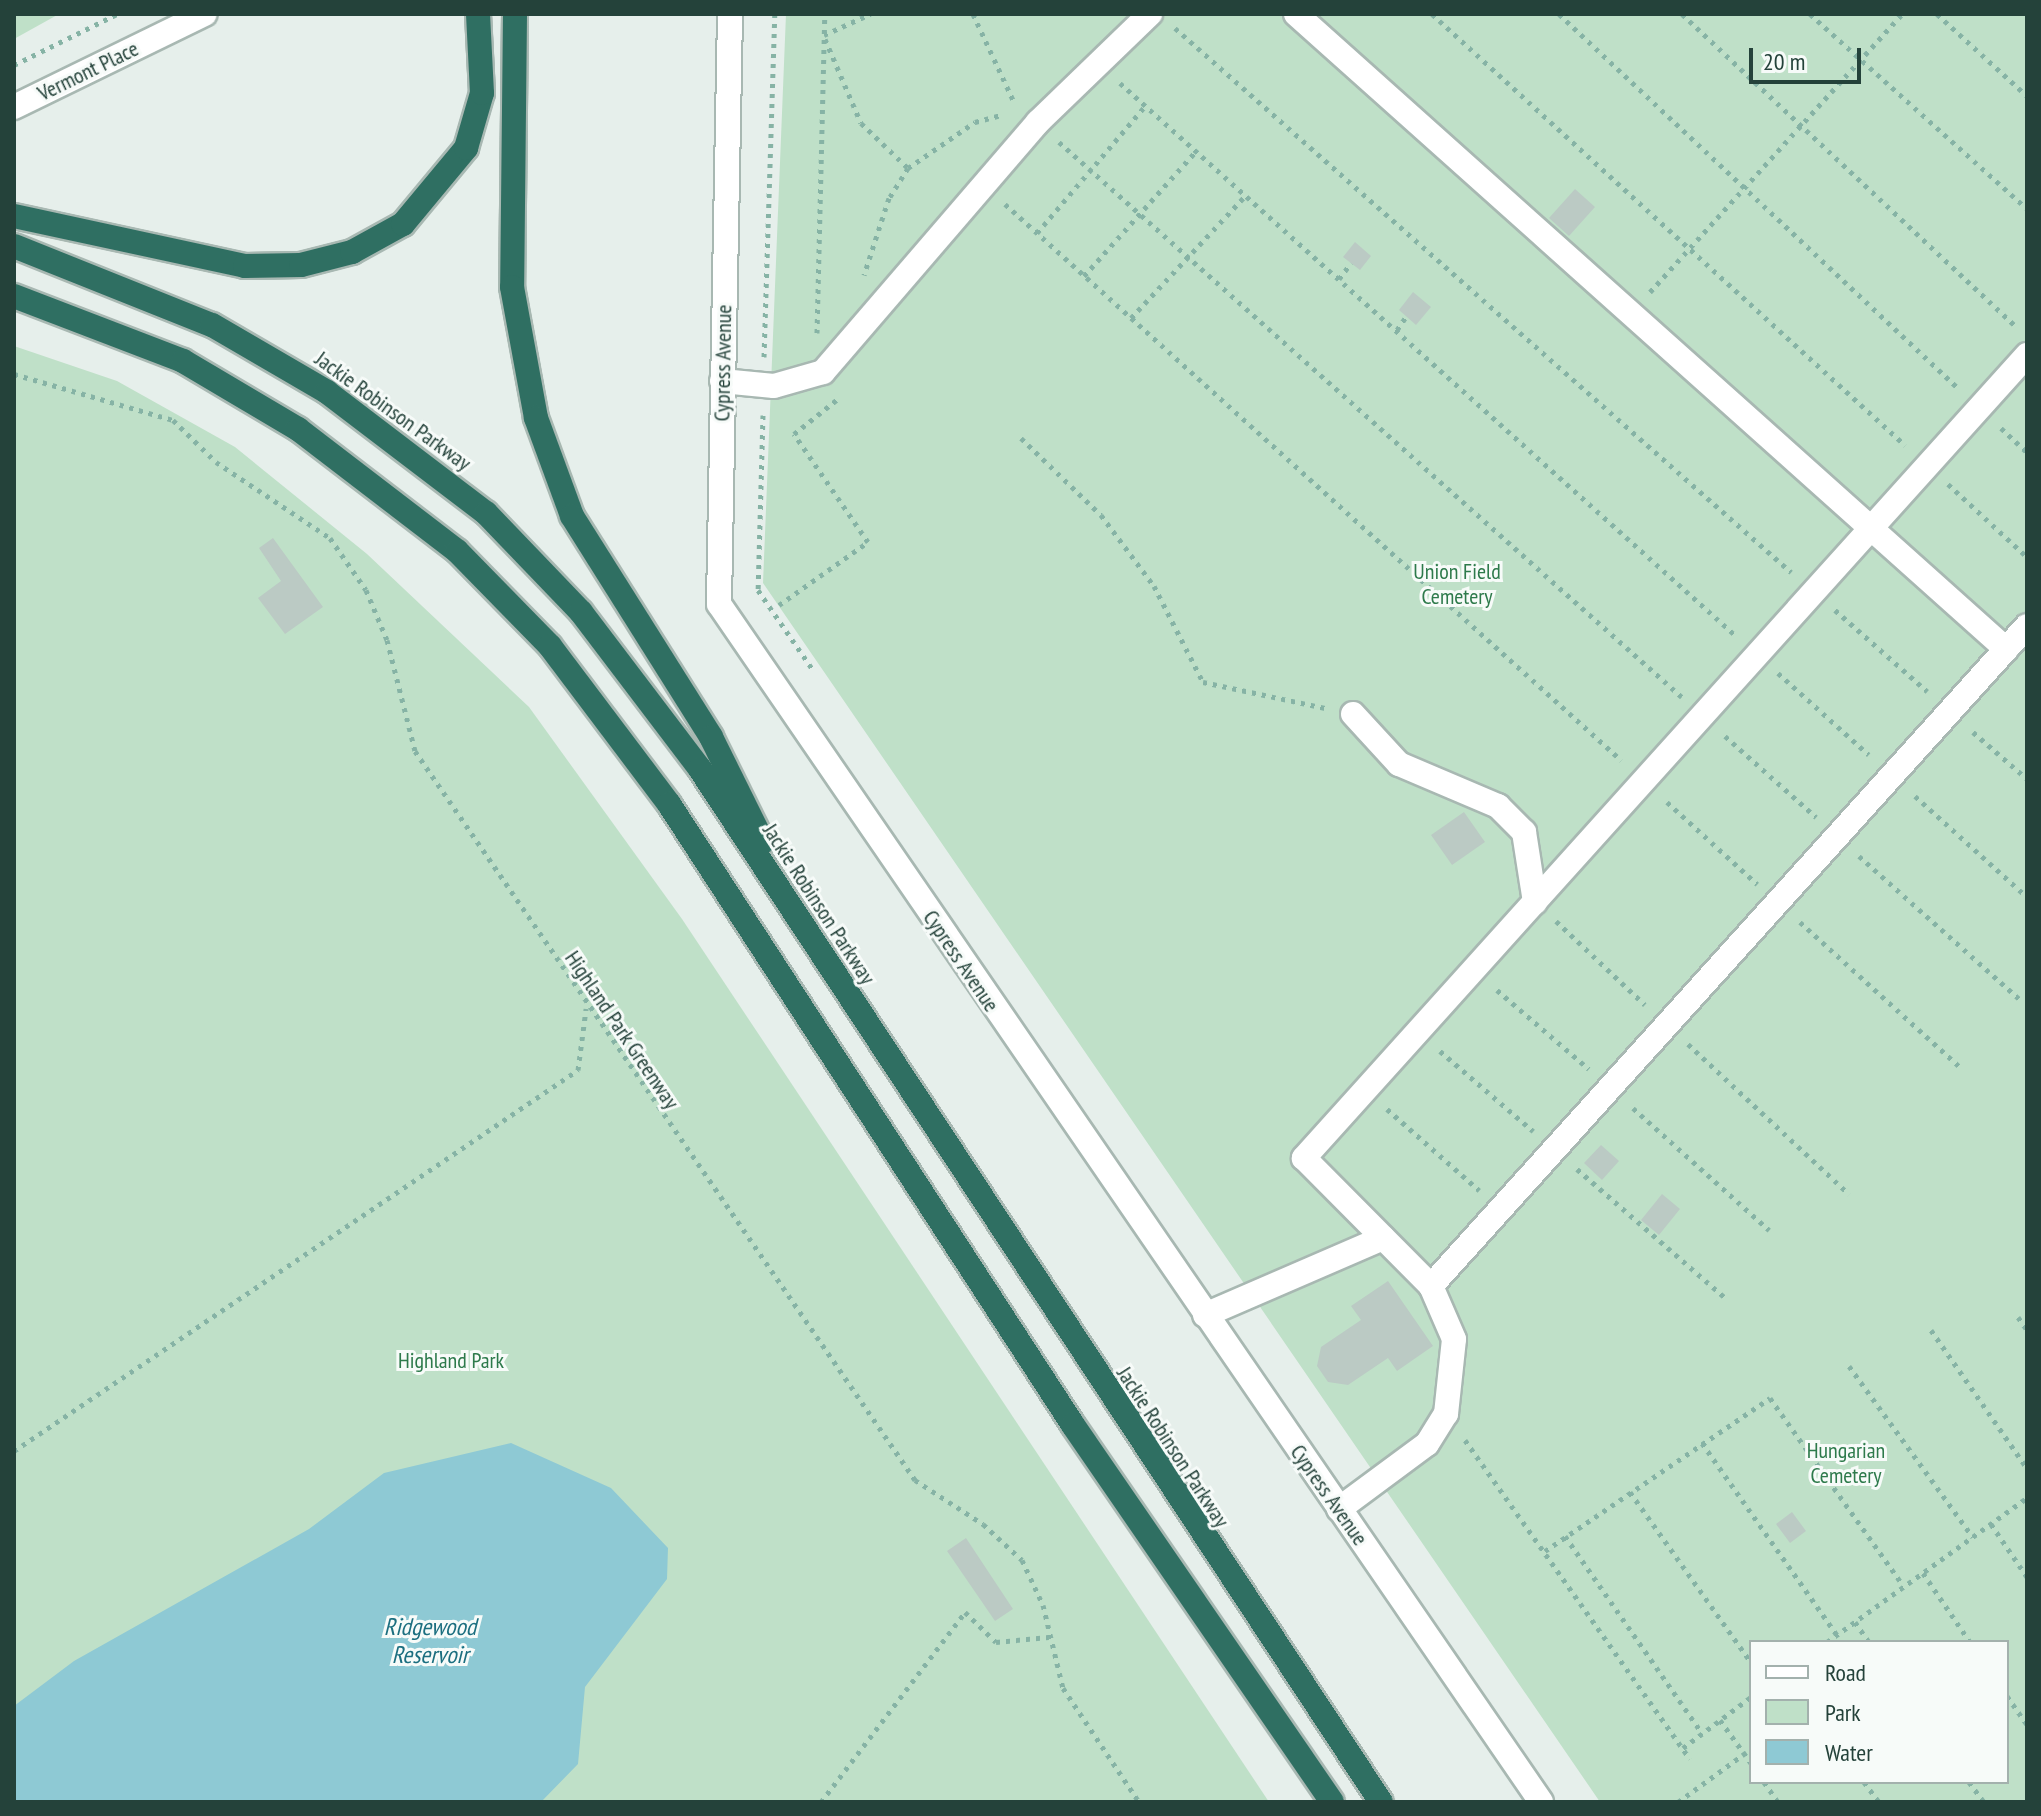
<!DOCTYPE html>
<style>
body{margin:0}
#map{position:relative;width:2041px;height:1816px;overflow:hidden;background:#e6efeb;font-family:"PT Sans Narrow",sans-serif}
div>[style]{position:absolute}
.green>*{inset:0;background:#bfe0c8}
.water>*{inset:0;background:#8ec9d4}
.building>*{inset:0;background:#bbcac4}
.path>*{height:5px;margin-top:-2.5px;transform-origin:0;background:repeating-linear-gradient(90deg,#86b3a5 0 4px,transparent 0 10px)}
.roads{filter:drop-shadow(2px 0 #a8b8b2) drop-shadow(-2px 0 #a8b8b2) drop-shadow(0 2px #a8b8b2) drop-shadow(0 -2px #a8b8b2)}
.minor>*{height:24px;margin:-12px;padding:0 12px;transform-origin:12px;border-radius:12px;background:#fff}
.highway>*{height:24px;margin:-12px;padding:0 12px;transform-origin:12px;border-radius:12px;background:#2f6f62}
span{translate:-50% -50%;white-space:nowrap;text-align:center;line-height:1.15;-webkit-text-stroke:6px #f7fbf9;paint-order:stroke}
.street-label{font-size:22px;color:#24423a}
.park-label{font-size:22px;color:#2d7a4b}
.water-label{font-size:24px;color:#1c6f80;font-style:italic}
.frame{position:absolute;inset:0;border:16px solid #24423a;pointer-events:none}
.legend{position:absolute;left:1749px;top:1640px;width:260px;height:144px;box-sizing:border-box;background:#f7fbf9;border:2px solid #a3b1ad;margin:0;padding:10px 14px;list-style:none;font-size:24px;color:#24423a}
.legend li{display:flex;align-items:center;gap:16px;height:40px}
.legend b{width:40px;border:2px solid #a3b1ad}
.scale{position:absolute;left:1749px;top:48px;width:112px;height:36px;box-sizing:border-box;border:4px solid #24423a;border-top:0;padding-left:10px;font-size:24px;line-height:28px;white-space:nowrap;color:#24423a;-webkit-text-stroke:6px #f7fbf9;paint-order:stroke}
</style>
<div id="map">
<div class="green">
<i style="clip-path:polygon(14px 14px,59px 14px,14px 39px)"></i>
<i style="clip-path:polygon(evenodd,786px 14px,2027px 14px,2027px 1802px,1600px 1802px,763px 583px,786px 14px,1751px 1642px,2007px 1642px,2007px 1782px,1751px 1782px,1751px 1642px)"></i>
<i style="clip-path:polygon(14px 346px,117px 381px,235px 447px,367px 554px,529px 707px,682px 919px,1269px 1802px,14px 1802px)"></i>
</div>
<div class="water">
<i style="clip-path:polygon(511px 1443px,611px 1488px,668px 1548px,667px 1579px,585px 1687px,578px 1764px,541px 1802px,14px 1802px,14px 1706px,74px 1661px,309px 1529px,384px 1473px)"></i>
</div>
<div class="building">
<i style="clip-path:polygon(1575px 189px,1595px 207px,1569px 236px,1549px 218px)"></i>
<i style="clip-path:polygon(1355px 242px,1371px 256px,1360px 270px,1343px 257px)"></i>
<i style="clip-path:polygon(1413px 292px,1431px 307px,1416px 325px,1399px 310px)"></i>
<i style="clip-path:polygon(273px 538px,323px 607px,285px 634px,258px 598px,281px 581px,259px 548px)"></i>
<i style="clip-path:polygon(1464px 812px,1485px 842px,1452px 865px,1431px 835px)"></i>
<i style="clip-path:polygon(1601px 1145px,1619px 1161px,1602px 1180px,1584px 1163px)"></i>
<i style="clip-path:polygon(1662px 1194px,1680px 1209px,1659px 1235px,1641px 1220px)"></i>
<i style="clip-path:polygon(1388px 1281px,1433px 1346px,1397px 1371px,1388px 1358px,1348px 1385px,1328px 1382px,1317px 1366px,1321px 1347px,1361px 1320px,1351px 1306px)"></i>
<i style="clip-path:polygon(1792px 1512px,1806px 1531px,1790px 1543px,1776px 1524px)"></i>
<i style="clip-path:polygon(966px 1538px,1013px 1609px,995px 1621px,947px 1551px)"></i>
</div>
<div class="path">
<i style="left:973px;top:14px;width:99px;rotate:65deg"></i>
<i style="left:1432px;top:14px;width:640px;rotate:42.34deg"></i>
<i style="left:1559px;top:14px;width:547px;rotate:43.15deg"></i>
<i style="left:1682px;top:14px;width:458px;rotate:43.1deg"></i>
<i style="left:1810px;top:14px;width:292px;rotate:41.9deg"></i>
<i style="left:1937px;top:14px;width:122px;rotate:42.3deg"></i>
<i style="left:1175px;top:28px;width:822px;rotate:41.45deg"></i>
<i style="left:824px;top:35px;width:51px;rotate:-24.5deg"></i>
<i style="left:825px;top:39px;width:91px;rotate:66.8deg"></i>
<i style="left:861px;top:123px;width:65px;rotate:43.8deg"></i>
<i style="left:908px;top:168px;width:36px;rotate:122deg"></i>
<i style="left:889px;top:198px;width:81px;rotate:108deg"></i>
<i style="left:14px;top:65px;width:115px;rotate:-26.3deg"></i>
<i style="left:1120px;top:83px;width:826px;rotate:41.91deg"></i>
<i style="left:1059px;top:142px;width:834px;rotate:41.7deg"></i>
<i style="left:908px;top:168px;width:81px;rotate:-34.5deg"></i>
<i style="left:975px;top:122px;width:28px;rotate:-15deg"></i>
<i style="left:1005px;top:204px;width:830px;rotate:42.07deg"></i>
<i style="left:1037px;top:233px;width:167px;rotate:-49.6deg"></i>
<i style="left:1084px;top:276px;width:168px;rotate:-48.1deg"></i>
<i style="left:1339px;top:279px;width:20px;rotate:-53deg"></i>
<i style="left:1650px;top:292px;width:375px;rotate:-47.8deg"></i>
<i style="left:1131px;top:318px;width:167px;rotate:-46.9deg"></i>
<i style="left:1397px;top:330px;width:18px;rotate:-56deg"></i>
<i style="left:817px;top:333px;width:319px;rotate:-88.6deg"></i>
<i style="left:764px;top:357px;width:343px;rotate:-88.2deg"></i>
<i style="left:14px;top:374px;width:166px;rotate:16.1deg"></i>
<i style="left:173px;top:420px;width:60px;rotate:44.3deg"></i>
<i style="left:216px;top:462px;width:137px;rotate:33.7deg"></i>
<i style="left:330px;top:538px;width:63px;rotate:55.3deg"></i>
<i style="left:366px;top:590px;width:54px;rotate:67.2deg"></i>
<i style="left:387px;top:640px;width:114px;rotate:75.8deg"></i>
<i style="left:415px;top:751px;width:884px;rotate:55.55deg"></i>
<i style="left:915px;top:1480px;width:81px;rotate:32.9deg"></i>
<i style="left:983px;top:1524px;width:53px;rotate:42.7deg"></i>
<i style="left:1022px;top:1560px;width:50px;rotate:65deg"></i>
<i style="left:1043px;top:1605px;width:85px;rotate:76.5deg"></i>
<i style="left:1063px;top:1688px;width:137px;rotate:56.3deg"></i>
<i style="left:763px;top:415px;width:175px;rotate:91.6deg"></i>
<i style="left:758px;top:590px;width:97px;rotate:55.5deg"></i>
<i style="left:2001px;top:428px;width:35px;rotate:43deg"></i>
<i style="left:1021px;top:438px;width:111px;rotate:43.9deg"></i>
<i style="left:1101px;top:515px;width:89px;rotate:53.3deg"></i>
<i style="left:1154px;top:586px;width:108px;rotate:63deg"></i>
<i style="left:1203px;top:682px;width:125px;rotate:12deg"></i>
<i style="left:1948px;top:484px;width:108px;rotate:42.7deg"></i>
<i style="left:779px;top:605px;width:109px;rotate:-35.3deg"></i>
<i style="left:868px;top:542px;width:131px;rotate:-124.4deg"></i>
<i style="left:794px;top:434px;width:58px;rotate:-38.7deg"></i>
<i style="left:1835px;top:610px;width:123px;rotate:41.4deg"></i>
<i style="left:1778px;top:673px;width:122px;rotate:42deg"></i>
<i style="left:1973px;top:732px;width:72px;rotate:41deg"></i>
<i style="left:1725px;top:736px;width:122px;rotate:41.7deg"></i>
<i style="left:1915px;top:796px;width:151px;rotate:42deg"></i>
<i style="left:1667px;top:802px;width:122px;rotate:42.3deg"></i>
<i style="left:1859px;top:856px;width:218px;rotate:41.7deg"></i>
<i style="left:1556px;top:921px;width:122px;rotate:43.3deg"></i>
<i style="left:1800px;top:922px;width:215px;rotate:42.2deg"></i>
<i style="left:1497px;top:990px;width:121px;rotate:40.7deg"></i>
<i style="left:1688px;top:1044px;width:220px;rotate:43deg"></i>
<i style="left:1440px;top:1051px;width:123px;rotate:40.7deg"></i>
<i style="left:1633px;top:1108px;width:183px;rotate:41.9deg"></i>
<i style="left:1387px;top:1109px;width:123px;rotate:41.4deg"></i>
<i style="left:1577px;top:1169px;width:195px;rotate:41deg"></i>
<i style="left:2018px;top:1317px;width:16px;rotate:55deg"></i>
<i style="left:1931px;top:1330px;width:168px;rotate:55.2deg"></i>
<i style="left:1849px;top:1366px;width:211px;rotate:54.1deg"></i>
<i style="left:1465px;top:1440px;width:390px;rotate:54.8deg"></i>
<i style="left:1702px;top:1443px;width:235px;rotate:54.9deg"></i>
<i style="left:14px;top:1451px;width:681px;rotate:-34.04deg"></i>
<i style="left:578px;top:1070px;width:62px;rotate:-82.5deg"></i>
<i style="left:1630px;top:1492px;width:209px;rotate:54.6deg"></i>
<i style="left:1991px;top:1524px;width:64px;rotate:55.8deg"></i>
<i style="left:1565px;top:1536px;width:240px;rotate:55.2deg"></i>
<i style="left:1545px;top:1551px;width:272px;rotate:-34.2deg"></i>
<i style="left:1770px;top:1398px;width:228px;rotate:54.6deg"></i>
<i style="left:1923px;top:1573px;width:83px;rotate:55.7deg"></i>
<i style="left:1855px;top:1622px;width:24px;rotate:55deg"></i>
<i style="left:1827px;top:1642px;width:246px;rotate:-35.8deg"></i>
<i style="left:2007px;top:1696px;width:35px;rotate:55deg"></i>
<i style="left:1720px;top:1720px;width:53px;rotate:54.2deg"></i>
<i style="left:1683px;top:1748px;width:85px;rotate:-36.9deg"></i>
<i style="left:1764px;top:1782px;width:24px;rotate:55deg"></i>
<i style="left:1864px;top:1782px;width:25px;rotate:53deg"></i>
<i style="left:1969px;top:1782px;width:25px;rotate:53deg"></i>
<i style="left:821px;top:1802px;width:238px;rotate:-52.8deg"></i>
<i style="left:965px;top:1612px;width:43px;rotate:44.1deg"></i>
<i style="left:996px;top:1642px;width:53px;rotate:-5.4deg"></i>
<i style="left:1678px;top:1802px;width:90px;rotate:-36deg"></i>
</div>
<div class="roads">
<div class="minor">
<i style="left:730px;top:14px;width:590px;rotate:91.07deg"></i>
<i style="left:719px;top:604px;width:1453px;rotate:55.54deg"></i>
<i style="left:1296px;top:14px;width:953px;rotate:41.81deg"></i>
<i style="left:14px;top:107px;width:212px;rotate:-26deg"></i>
<i style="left:2027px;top:355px;width:1081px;rotate:132deg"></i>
<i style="left:1304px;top:1158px;width:180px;rotate:45.2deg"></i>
<i style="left:1431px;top:1286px;width:889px;rotate:-47.92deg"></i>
<i style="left:722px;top:381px;width:52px;rotate:5.5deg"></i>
<i style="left:774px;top:386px;width:51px;rotate:-15.9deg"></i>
<i style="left:823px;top:372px;width:330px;rotate:-49.3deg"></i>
<i style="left:1038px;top:122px;width:156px;rotate:-44deg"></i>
<i style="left:1353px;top:714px;width:68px;rotate:47.4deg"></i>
<i style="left:1399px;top:764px;width:108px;rotate:23deg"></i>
<i style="left:1498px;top:806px;width:37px;rotate:45deg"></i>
<i style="left:1524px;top:832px;width:71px;rotate:81.1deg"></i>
<i style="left:1205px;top:1315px;width:194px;rotate:-23.4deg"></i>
<i style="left:1339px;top:1509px;width:109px;rotate:-36.5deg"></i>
<i style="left:1427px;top:1444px;width:36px;rotate:-58deg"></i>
<i style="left:1446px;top:1414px;width:75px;rotate:-83.9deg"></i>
<i style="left:1454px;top:1339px;width:58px;rotate:-113.5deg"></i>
</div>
<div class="highway">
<i style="left:515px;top:14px;width:273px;rotate:90.6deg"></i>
<i style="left:512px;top:287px;width:133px;rotate:79.6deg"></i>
<i style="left:536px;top:418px;width:104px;rotate:69.8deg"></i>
<i style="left:572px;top:516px;width:261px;rotate:57.8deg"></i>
<i style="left:711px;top:737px;width:117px;rotate:63.7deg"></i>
<i style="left:14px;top:216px;width:236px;rotate:12.2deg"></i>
<i style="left:245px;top:266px;width:56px;rotate:-1deg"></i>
<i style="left:301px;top:265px;width:53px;rotate:-14.3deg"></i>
<i style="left:352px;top:252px;width:58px;rotate:-28.8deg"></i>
<i style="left:403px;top:224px;width:99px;rotate:-50.3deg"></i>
<i style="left:466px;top:148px;width:57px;rotate:-73.8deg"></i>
<i style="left:482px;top:93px;width:79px;rotate:-92.9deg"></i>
<i style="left:14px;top:246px;width:213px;rotate:21.8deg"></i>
<i style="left:212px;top:325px;width:133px;rotate:30.2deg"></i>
<i style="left:327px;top:392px;width:200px;rotate:37.3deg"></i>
<i style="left:486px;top:513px;width:137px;rotate:46.2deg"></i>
<i style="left:581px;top:612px;width:197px;rotate:52.8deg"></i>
<i style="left:700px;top:769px;width:1237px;rotate:56.61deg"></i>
<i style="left:14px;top:296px;width:181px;rotate:21deg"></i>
<i style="left:183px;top:361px;width:134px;rotate:30.6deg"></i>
<i style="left:298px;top:429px;width:200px;rotate:37.5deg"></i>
<i style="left:457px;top:551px;width:133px;rotate:45.6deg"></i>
<i style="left:550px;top:646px;width:198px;rotate:53deg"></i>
<i style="left:669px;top:804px;width:741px;rotate:56.95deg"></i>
<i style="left:1073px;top:1425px;width:457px;rotate:55.5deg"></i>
</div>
</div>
<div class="street-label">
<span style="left:88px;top:71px;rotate:-26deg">Vermont Place</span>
<span style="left:723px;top:363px;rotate:-89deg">Cypress Avenue</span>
<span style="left:393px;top:411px;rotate:36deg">Jackie Robinson Parkway</span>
<span style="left:819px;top:904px;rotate:57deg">Jackie Robinson Parkway</span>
<span style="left:961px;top:961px;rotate:56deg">Cypress Avenue</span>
<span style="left:622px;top:1030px;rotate:56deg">Highland Park Greenway</span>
<span style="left:1173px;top:1447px;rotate:57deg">Jackie Robinson Parkway</span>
<span style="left:1329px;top:1495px;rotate:55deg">Cypress Avenue</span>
</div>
<div class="park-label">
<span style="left:1457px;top:584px">Union Field<br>Cemetery</span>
<span style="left:451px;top:1361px">Highland Park</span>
<span style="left:1846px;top:1463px">Hungarian<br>Cemetery</span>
</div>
<div class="water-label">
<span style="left:430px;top:1641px">Ridgewood<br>Reservoir</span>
</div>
<div class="frame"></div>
<ul class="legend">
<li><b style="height:10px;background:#fff"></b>Road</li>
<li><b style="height:22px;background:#bfe0c8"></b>Park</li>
<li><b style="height:22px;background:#8ec9d4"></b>Water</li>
</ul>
<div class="scale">20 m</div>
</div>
